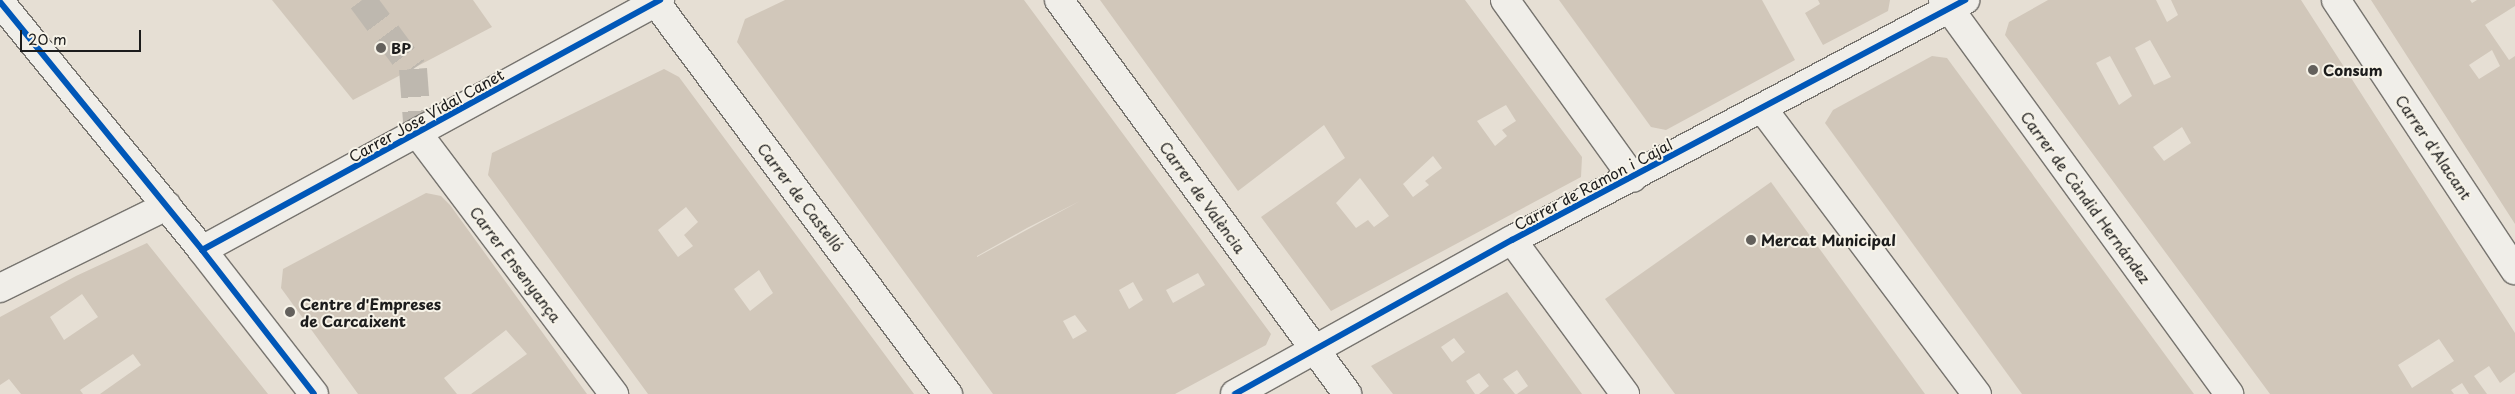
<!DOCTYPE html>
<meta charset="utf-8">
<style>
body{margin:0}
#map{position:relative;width:2515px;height:394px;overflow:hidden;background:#e6dfd4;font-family:"Playpen Sans",sans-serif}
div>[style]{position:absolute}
.building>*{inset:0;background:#d1c7ba}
.minor-tunnel>*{height:28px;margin-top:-14px;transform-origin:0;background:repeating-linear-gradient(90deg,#beb8af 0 28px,transparent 0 42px)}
.roads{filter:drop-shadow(1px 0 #77746f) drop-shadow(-1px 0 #77746f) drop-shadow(0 1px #77746f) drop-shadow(0 -1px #77746f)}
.minor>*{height:28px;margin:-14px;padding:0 14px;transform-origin:14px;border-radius:14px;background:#f0eee9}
.cycleway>*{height:6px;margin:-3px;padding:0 3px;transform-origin:3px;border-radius:3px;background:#0057b8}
.dots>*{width:14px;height:14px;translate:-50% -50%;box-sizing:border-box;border:2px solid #f7f3e8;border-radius:50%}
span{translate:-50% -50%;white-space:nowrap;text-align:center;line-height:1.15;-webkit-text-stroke:4px #f7f3e8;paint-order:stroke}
.poi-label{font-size:15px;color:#1c1c1c;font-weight:700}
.left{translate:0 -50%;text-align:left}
.street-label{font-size:15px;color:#1c1c1c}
.scale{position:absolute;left:20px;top:30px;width:121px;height:22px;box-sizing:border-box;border:2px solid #1c1c1c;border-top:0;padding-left:6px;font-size:15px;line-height:18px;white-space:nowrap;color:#1c1c1c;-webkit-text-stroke:4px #f7f3e8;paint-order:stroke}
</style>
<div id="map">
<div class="building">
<i style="clip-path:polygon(272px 0,473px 0,492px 27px,353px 100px)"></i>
<i style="clip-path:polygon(evenodd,785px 0,1024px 0,1271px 334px,1266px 345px,1175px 394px,993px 394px,737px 42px,745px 19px,785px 0,1080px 201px,977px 257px,977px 256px,1027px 228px,1080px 201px,785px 0,1198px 273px,1205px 285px,1173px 303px,1166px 290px,1198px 273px,785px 0,1133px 282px,1143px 300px,1129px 309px,1119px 290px,1133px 282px,785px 0,1075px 315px,1087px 331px,1073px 339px,1063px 321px,1075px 315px)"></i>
<i style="clip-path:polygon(evenodd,1100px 0,1465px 0,1582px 157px,1581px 177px,1331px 311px,1261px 217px,1345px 158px,1324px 125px,1238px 191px,1100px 0,1506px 105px,1516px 121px,1502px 130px,1507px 136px,1495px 146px,1477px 121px,1506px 105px,1100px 0,1433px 156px,1442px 168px,1425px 181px,1429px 185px,1413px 197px,1403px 184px,1433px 156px,1100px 0,1360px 178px,1389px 216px,1374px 227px,1368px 220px,1356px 228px,1336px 203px,1360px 178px)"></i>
<i style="clip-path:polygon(1559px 0,1762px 0,1795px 60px,1666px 130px,1651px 127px)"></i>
<i style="clip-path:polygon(1818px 0,1890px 0,1888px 11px,1823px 45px,1805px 13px,1820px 4px)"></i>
<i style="clip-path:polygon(evenodd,2048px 0,2156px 0,2167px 22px,2178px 15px,2171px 0,2301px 0,2515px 333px,2515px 372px,2500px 383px,2489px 366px,2474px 376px,2487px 394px,2469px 394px,2462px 383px,2451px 390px,2454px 394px,2270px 394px,2005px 35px,2009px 22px,2048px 0,2150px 40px,2171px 77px,2154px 85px,2135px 48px,2150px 40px,2048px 0,2110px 56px,2132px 96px,2119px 105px,2096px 63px,2110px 56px,2048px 0,2182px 127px,2191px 143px,2164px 161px,2153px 147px,2182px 127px,2048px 0,2439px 339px,2454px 361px,2412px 388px,2398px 365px,2439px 339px)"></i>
<i style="clip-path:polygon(evenodd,2371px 0,2470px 0,2472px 3px,2477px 0,2515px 0,2515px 6px,2485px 25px,2509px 60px,2515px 56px,2515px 224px,2371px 0,2492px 50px,2500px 66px,2479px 79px,2469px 65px,2492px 50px)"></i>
<i style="clip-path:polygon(1932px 56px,1947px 58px,2194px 394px,2022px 394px,1825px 123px,1833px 110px)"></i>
<i style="clip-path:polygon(evenodd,664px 69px,679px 77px,914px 394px,648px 394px,488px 175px,492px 153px,664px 69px,686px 207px,698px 222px,684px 235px,693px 246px,678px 257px,658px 230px,686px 207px,664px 69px,759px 270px,773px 293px,750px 311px,734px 289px,759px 270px)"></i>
<i style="clip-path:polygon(1771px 182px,1925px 394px,1675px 394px,1605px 299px)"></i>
<i style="clip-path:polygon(426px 193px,441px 196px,450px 205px,587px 394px,471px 394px,527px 354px,506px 330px,444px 378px,457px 394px,358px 394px,281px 288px,283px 269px)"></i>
<i style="clip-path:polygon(evenodd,147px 243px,268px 394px,100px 394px,141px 365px,133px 354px,80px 390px,83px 394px,21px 394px,9px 379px,0 385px,0 317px,76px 276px,147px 243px,82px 294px,98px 317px,64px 340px,50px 317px,82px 294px)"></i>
<i style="clip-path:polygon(evenodd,1507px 292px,1582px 394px,1517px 394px,1528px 386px,1517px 370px,1503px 379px,1515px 394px,1479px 394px,1489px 386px,1479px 373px,1466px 381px,1475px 394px,1393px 394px,1371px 366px,1507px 292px,1454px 338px,1465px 352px,1452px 362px,1441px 347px,1454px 338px)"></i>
</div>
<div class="minor-tunnel">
<i style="left:362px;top:0;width:86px;rotate:53.5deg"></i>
<i style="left:413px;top:69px;width:65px;rotate:85.6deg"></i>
</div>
<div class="roads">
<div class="minor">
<i style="left:654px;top:0;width:492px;rotate:53.3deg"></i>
<i style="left:1059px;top:0;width:488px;rotate:53.8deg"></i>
<i style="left:1505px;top:0;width:219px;rotate:54.3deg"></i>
<i style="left:1943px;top:0;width:487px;rotate:54deg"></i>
<i style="left:2336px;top:0;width:324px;rotate:56.5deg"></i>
<i style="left:0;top:2px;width:320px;rotate:50.8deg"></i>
<i style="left:202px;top:250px;width:182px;rotate:52.1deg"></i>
<i style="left:1762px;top:108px;width:358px;rotate:53.1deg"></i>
<i style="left:418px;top:134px;width:326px;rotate:53deg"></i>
<i style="left:1512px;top:240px;width:191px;rotate:53.7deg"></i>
<i style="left:202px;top:250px;width:522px;rotate:-28.63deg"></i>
<i style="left:0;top:288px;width:186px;rotate:-26.2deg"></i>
<i style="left:1235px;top:394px;width:317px;rotate:-29.1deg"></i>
<i style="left:1512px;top:240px;width:513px;rotate:-27.91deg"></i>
</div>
</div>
<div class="cycleway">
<i style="left:0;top:2px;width:320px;rotate:50.8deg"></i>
<i style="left:202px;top:250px;width:182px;rotate:52.1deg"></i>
<i style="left:202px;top:250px;width:522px;rotate:-28.63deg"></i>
<i style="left:1235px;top:394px;width:317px;rotate:-29.1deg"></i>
<i style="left:1512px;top:240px;width:513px;rotate:-27.91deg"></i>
</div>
<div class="dots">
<i style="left:381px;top:48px;background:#63605c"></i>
<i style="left:2313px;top:70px;background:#63605c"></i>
<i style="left:1751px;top:240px;background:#63605c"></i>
<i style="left:290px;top:312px;background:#63605c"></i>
</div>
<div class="poi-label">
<span class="left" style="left:391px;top:48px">BP</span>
<span class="left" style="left:2323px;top:70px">Consum</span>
<span class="left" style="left:1761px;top:240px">Mercat Municipal</span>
<span class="left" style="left:300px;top:312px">Centre d'Empreses<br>de Carcaixent</span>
</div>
<div class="street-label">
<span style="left:426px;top:115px;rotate:-29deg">Carrer Jose Vidal Canet</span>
<span style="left:2434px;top:147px;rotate:56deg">Carrer d'Alacant</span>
<span style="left:1593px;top:184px;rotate:-28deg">Carrer de Ramon i Cajal</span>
<span style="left:801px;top:197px;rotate:53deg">Carrer de Castelló</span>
<span style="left:1203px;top:197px;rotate:54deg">Carrer de València</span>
<span style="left:2086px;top:197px;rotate:54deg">Carrer de Càndid Hernández</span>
<span style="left:516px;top:264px;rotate:53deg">Carrer Ensenyança</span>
</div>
<div class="scale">20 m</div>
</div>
